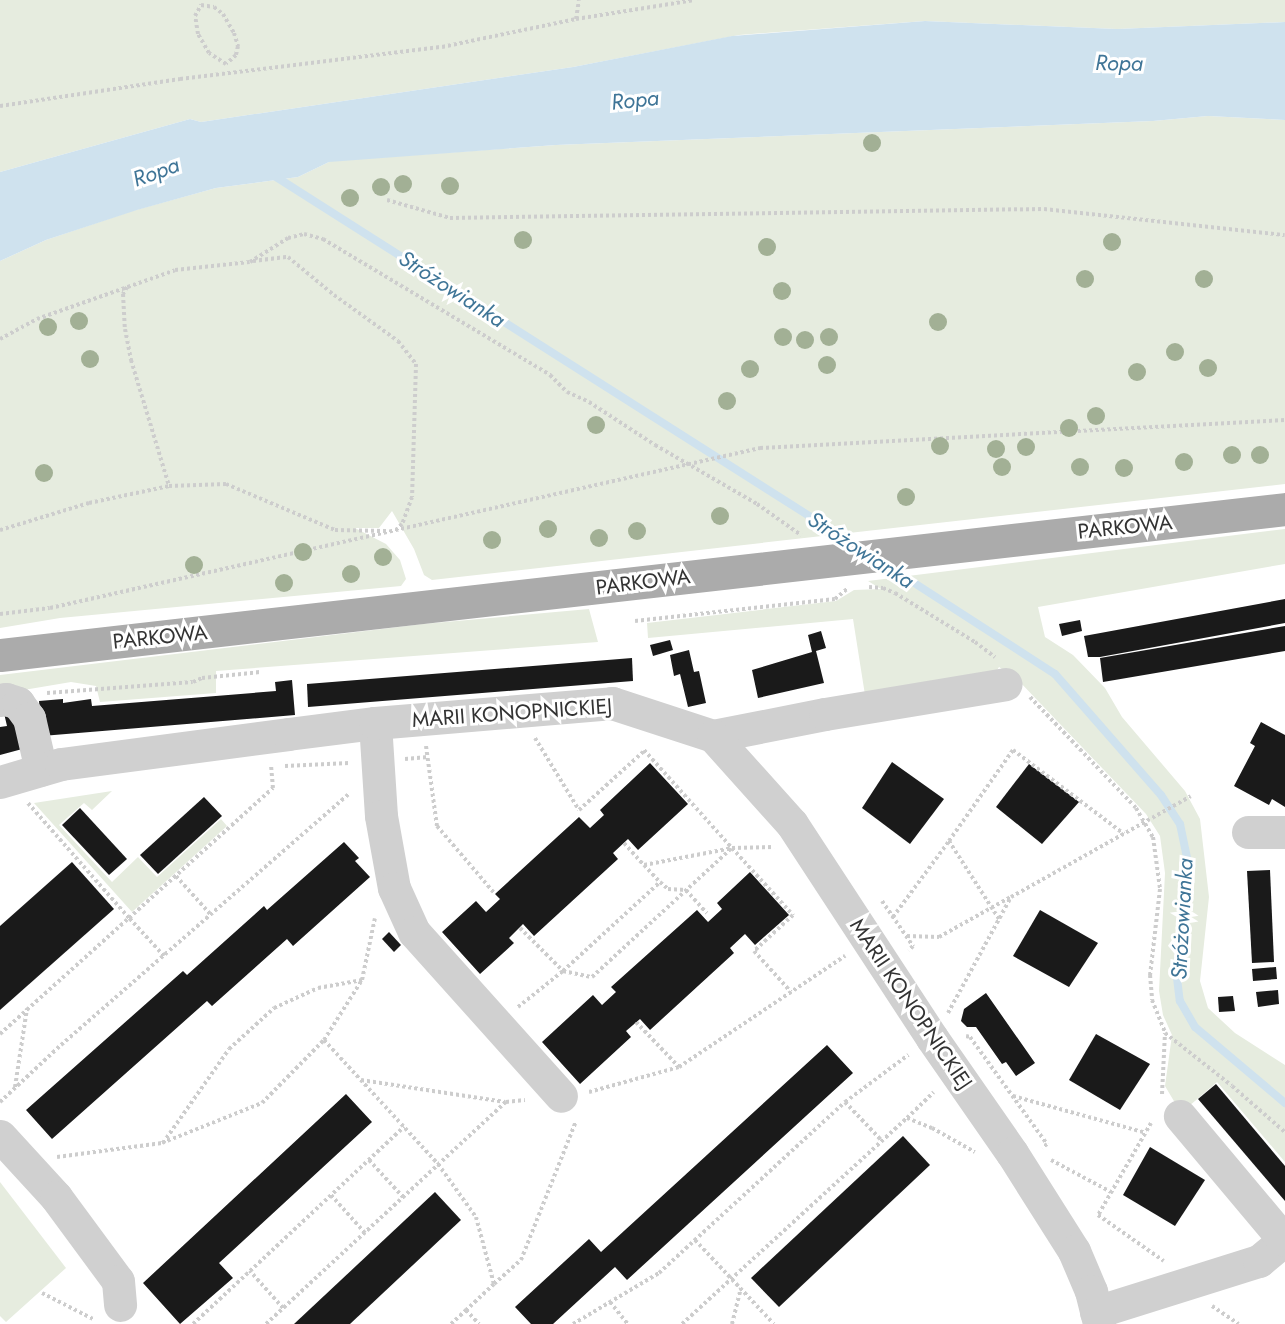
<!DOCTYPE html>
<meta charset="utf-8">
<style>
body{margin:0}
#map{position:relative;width:1285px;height:1324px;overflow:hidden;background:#fff;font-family:Jost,sans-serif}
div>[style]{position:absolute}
.green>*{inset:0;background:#e6ecdf}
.water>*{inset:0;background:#cfe2ee}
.stream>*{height:8px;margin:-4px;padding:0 4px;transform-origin:4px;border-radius:4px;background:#cfe2ee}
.building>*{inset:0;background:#1a1a1a}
.path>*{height:4px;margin-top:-2px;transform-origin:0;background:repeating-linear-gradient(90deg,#cdcdcd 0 3px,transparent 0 6px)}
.minor>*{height:33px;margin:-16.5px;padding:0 16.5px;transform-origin:16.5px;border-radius:16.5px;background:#d0d0d0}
.major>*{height:33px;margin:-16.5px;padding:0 16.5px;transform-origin:16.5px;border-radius:16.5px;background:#ababab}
.trees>*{width:18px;height:18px;margin:-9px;border-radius:50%;background:#a2b095}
span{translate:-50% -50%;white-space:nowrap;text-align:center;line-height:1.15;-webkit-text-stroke:6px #fff;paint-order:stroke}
.street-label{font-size:21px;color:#333}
.water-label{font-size:22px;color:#3f7597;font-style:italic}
</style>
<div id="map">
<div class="green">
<i style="clip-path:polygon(0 0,1285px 0,1285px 22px,1117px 29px,925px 21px,739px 35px,573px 67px,201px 122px,190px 119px,0 172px)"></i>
<i style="clip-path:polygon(1208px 116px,1285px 120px,1285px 484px,432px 580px,424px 575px,414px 549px,392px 511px,379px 528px,355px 528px,386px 544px,400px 560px,406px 579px,401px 586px,60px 618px,0 628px,0 261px,46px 240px,132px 211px,216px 188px,298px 177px,331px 161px,556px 145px,1153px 121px)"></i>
<i style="clip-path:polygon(1285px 529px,1285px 564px,1038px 607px,1045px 637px,1073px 655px,1105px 688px,1122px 717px,1185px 791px,1200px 819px,1209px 897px,1200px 981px,1208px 1008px,1235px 1033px,1285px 1065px,1285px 1162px,1217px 1082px,1181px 1113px,1165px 1086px,1172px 1035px,1163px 1015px,1159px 991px,1165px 873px,1160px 836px,1146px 814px,1018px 680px,999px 667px,996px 672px,865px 695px,853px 619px,648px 638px,647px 623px,836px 601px,854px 590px,881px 589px,868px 581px)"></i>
<i style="clip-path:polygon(589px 609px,598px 642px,216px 671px,216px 693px,100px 702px,96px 686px,71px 682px,0 694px,0 675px,423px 624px)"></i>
<i style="clip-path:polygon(112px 791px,92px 810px,84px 803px,59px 825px,112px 882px,138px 857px,157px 877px,221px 819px,227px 826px,132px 912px,34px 803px)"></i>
<i style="clip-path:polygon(0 1182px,66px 1268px,6px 1322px,0 1316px)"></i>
</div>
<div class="water">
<i style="clip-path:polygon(925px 21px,1117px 29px,1285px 22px,1285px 120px,1208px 116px,1153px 121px,556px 145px,329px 162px,298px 177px,216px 188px,137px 210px,46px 240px,0 261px,0 172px,190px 119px,201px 122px,573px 67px,732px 36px)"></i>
</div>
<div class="stream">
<i style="left:273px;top:175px;width:693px;rotate:32.45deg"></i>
<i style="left:888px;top:566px;width:199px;rotate:32.9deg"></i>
<i style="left:1055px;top:674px;width:161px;rotate:48.8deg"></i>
<i style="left:1161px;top:795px;width:35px;rotate:57deg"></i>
<i style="left:1180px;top:824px;width:44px;rotate:78.2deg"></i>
<i style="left:1189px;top:867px;width:33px;rotate:93deg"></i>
<i style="left:1187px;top:900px;width:71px;rotate:98.9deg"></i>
<i style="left:1176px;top:970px;width:31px;rotate:83deg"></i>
<i style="left:1180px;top:1001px;width:30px;rotate:60deg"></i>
<i style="left:1195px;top:1027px;width:118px;rotate:40.2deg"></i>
</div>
<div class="building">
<i style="clip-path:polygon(1285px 599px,1285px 623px,1100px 657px,1088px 657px,1084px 636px)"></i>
<i style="clip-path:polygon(1080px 620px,1082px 631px,1062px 636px,1059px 624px)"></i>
<i style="clip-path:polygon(1285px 626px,1285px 651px,1103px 682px,1100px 658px)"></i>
<i style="clip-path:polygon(821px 631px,826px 648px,816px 651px,824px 683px,758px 698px,752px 670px,812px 652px,808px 635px)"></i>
<i style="clip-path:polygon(670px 640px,673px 650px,653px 656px,650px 645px)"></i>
<i style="clip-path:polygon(689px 650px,694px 672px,699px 671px,706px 703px,688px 707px,680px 674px,674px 676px,670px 655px)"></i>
<i style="clip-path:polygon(632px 658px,633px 681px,308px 707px,307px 684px)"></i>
<i style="clip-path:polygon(292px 680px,295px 715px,42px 736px,39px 701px,63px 699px,63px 703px,91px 699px,92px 706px,276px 691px,275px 682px)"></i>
<i style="clip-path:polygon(14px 706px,26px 748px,0 755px,0 727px,7px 726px,3px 709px)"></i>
<i style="clip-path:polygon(1261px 722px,1285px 735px,1285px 807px,1272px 799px,1269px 805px,1234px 786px,1255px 746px,1250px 743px)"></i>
<i style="clip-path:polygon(892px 762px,944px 799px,910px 844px,862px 808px)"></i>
<i style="clip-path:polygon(650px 763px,688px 804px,638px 850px,628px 839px,613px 853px,618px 859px,534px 936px,523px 924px,509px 938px,514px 943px,480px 974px,442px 932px,476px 901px,486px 912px,500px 899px,495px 894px,579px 817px,590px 828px,604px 815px,600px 810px)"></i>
<i style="clip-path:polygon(1029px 764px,1079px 802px,1042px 844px,996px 807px)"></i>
<i style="clip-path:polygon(204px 797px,222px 816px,158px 874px,140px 855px)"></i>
<i style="clip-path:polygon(80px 808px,127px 859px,109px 875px,62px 825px)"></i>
<i style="clip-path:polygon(344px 842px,359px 858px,355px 861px,370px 877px,293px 946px,287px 939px,212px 1006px,207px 1001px,52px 1139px,26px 1110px,183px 971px,187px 975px,264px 906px,267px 910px)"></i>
<i style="clip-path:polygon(72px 862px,114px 909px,0 1010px,0 926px)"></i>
<i style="clip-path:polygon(1270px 870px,1274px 962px,1252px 963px,1247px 871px)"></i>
<i style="clip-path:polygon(750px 872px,789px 915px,755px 945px,745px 934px,730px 948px,734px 953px,650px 1030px,640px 1019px,626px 1031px,631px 1037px,580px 1084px,542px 1042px,593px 995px,602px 1005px,616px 992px,611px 987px,697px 910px,708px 922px,722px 909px,717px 903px)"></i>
<i style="clip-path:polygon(1040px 910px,1098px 943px,1069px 987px,1013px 956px)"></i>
<i style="clip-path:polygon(389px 932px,401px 945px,394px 952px,382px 939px)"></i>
<i style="clip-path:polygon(1276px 967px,1277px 979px,1253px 981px,1252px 969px)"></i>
<i style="clip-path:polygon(1278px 990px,1279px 1004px,1258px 1007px,1256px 992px)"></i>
<i style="clip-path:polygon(986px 993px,1035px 1063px,1016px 1076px,1006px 1062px,1002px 1064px,976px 1027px,967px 1027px,961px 1021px,964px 1009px)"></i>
<i style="clip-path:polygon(1233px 996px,1235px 1011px,1219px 1012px,1218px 997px)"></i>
<i style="clip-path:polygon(1096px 1034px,1150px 1064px,1120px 1110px,1069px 1080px)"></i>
<i style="clip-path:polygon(827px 1045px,853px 1073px,627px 1280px,615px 1267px,553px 1324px,531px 1324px,515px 1307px,589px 1239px,601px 1252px)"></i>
<i style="clip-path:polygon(1216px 1084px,1285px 1166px,1285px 1201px,1198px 1099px)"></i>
<i style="clip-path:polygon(346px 1094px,372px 1122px,219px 1263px,233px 1278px,180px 1324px,143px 1283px)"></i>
<i style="clip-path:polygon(903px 1136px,930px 1165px,779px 1307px,751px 1278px)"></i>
<i style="clip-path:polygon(1150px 1147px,1205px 1180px,1175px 1226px,1123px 1195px)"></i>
<i style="clip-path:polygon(435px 1192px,461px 1220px,350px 1324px,294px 1324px)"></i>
</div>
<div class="path">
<i style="left:201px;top:5px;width:13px;rotate:9deg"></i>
<i style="left:214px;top:7px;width:11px;rotate:38deg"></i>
<i style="left:223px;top:14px;width:22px;rotate:60deg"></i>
<i style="left:234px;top:33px;width:14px;rotate:73deg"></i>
<i style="left:238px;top:46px;width:9px;rotate:103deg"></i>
<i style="left:236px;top:55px;width:13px;rotate:138deg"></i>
<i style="left:226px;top:64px;width:20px;rotate:-147deg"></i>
<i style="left:209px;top:53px;width:22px;rotate:-120deg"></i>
<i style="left:198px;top:34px;width:18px;rotate:-99deg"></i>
<i style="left:195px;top:16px;width:13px;rotate:-61deg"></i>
<i style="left:576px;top:19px;width:19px;rotate:-81deg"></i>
<i style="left:0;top:106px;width:182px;rotate:-8.5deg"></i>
<i style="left:180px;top:79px;width:264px;rotate:-7deg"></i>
<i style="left:442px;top:47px;width:137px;rotate:-11.8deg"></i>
<i style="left:576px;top:19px;width:120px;rotate:-9.1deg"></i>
<i style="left:387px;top:200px;width:66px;rotate:15.9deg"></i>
<i style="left:450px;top:218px;width:594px;rotate:-0.87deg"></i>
<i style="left:1044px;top:209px;width:242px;rotate:6.2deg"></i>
<i style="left:253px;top:261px;width:35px;rotate:-7deg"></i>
<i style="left:288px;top:257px;width:60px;rotate:39.6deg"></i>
<i style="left:334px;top:295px;width:79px;rotate:35.7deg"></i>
<i style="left:398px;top:341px;width:29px;rotate:52deg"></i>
<i style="left:416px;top:364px;width:133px;rotate:91.7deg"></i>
<i style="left:412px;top:497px;width:29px;rotate:110deg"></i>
<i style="left:402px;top:524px;width:8px;rotate:135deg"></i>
<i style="left:127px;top:287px;width:8px;rotate:120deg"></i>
<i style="left:123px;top:294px;width:35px;rotate:87deg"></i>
<i style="left:125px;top:329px;width:32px;rotate:79deg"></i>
<i style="left:131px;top:360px;width:132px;rotate:73.2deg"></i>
<i style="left:169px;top:486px;width:57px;rotate:-2deg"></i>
<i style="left:226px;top:484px;width:118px;rotate:22.9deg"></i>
<i style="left:335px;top:530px;width:51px;rotate:1.1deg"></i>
<i style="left:0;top:339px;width:42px;rotate:-28.4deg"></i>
<i style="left:37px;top:319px;width:146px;rotate:-19.5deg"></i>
<i style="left:175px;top:270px;width:75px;rotate:-6.1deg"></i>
<i style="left:250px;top:262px;width:45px;rotate:-32.3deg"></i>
<i style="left:288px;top:238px;width:16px;rotate:-14deg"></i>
<i style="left:304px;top:234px;width:20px;rotate:15deg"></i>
<i style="left:323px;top:239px;width:265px;rotate:30.9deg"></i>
<i style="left:550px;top:375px;width:24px;rotate:45deg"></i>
<i style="left:567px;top:392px;width:24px;rotate:24deg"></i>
<i style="left:589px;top:402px;width:79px;rotate:33.1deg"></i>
<i style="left:655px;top:445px;width:118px;rotate:30deg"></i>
<i style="left:757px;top:504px;width:54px;rotate:35.2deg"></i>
<i style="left:0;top:530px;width:93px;rotate:-16.9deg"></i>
<i style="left:89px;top:503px;width:82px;rotate:-12deg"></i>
<i style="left:869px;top:587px;width:14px;rotate:4deg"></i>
<i style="left:883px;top:588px;width:13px;rotate:23deg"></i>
<i style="left:895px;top:593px;width:94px;rotate:31.5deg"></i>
<i style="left:975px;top:642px;width:25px;rotate:37deg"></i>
<i style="left:0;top:614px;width:50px;rotate:-6.8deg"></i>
<i style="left:50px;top:608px;width:728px;rotate:-12.7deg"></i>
<i style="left:760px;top:448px;width:526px;rotate:-3.05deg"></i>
<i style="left:635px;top:621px;width:201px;rotate:-6.3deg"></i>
<i style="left:835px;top:599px;width:16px;rotate:-40deg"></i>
<i style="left:47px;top:693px;width:146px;rotate:-4.3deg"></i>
<i style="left:193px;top:682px;width:10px;rotate:-24deg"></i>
<i style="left:202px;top:678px;width:58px;rotate:-5.9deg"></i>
<i style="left:1030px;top:697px;width:153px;rotate:46.3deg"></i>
<i style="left:1136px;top:808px;width:34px;rotate:60deg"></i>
<i style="left:1153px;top:837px;width:52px;rotate:82.3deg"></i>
<i style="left:1160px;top:889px;width:87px;rotate:96.6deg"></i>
<i style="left:1150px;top:975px;width:25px;rotate:85deg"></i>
<i style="left:1152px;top:1000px;width:35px;rotate:68deg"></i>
<i style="left:1165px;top:1033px;width:85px;rotate:38.3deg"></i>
<i style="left:1232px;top:1086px;width:70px;rotate:41deg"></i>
<i style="left:535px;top:738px;width:84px;rotate:58.6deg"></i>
<i style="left:579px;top:810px;width:88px;rotate:-42.2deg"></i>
<i style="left:426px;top:746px;width:81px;rotate:82.2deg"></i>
<i style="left:437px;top:826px;width:89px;rotate:49.5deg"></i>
<i style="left:644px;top:750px;width:130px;rotate:48.1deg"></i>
<i style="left:405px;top:759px;width:23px;rotate:-5deg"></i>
<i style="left:285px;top:766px;width:64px;rotate:-2.7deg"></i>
<i style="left:624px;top:843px;width:30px;rotate:48deg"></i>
<i style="left:644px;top:865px;width:90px;rotate:-10.9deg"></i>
<i style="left:732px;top:848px;width:91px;rotate:47.7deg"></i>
<i style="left:793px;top:915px;width:53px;rotate:137.3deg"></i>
<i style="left:754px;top:951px;width:55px;rotate:47.9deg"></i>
<i style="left:644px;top:865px;width:23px;rotate:47deg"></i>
<i style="left:176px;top:876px;width:52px;rotate:48.1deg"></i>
<i style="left:882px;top:901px;width:55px;rotate:55.4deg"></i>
<i style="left:913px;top:946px;width:6px;rotate:135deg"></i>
<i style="left:893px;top:917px;width:94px;rotate:-53.6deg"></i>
<i style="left:999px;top:919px;width:93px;rotate:-122.7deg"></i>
<i style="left:949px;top:841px;width:111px;rotate:-54.9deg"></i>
<i style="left:1013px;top:750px;width:139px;rotate:37.1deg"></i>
<i style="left:520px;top:928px;width:61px;rotate:45deg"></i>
<i style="left:563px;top:971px;width:132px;rotate:-42.5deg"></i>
<i style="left:660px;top:882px;width:11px;rotate:41deg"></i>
<i style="left:668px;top:889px;width:18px;rotate:3deg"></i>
<i style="left:686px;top:890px;width:31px;rotate:48deg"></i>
<i style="left:907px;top:936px;width:32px;rotate:2deg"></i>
<i style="left:939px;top:937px;width:82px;rotate:-29.1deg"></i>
<i style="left:164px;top:956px;width:52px;rotate:-132.6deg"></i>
<i style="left:129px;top:918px;width:194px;rotate:-42.1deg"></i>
<i style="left:273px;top:788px;width:24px;rotate:-95deg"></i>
<i style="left:518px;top:1007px;width:58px;rotate:-38.7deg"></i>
<i style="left:563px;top:971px;width:30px;rotate:12deg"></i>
<i style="left:592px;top:977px;width:190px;rotate:-42.7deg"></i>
<i style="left:732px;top:848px;width:42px;rotate:-1.4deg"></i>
<i style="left:948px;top:1013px;width:132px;rotate:-61.5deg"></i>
<i style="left:1011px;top:897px;width:206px;rotate:-29.3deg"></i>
<i style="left:636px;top:1022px;width:62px;rotate:46.3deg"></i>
<i style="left:0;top:1034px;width:173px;rotate:-42deg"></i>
<i style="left:129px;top:918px;width:153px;rotate:-131.3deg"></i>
<i style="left:966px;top:1036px;width:4px;rotate:14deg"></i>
<i style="left:970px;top:1037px;width:132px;rotate:54.3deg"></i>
<i style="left:1047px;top:1144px;width:6px;rotate:141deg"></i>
<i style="left:324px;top:1040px;width:168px;rotate:47.4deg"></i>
<i style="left:438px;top:1164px;width:65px;rotate:54.4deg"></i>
<i style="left:476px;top:1217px;width:69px;rotate:75deg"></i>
<i style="left:494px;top:1284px;width:38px;rotate:137deg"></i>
<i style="left:466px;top:1310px;width:19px;rotate:47deg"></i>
<i style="left:361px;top:1080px;width:146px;rotate:8.7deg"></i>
<i style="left:15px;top:1087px;width:79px;rotate:-81.3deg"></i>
<i style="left:589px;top:1092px;width:93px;rotate:-15.5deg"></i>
<i style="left:679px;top:1067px;width:200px;rotate:-33.8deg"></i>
<i style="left:1162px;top:1094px;width:61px;rotate:-87.2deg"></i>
<i style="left:1013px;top:1096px;width:138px;rotate:15.5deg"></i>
<i style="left:0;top:1102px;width:83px;rotate:-43.1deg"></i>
<i style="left:61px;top:1045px;width:383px;rotate:-41.1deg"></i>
<i style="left:845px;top:1102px;width:54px;rotate:46.5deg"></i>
<i style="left:907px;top:1118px;width:37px;rotate:-44deg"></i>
<i style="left:1151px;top:1123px;width:106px;rotate:119.9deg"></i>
<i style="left:1098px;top:1215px;width:80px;rotate:34.9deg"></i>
<i style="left:163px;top:1143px;width:115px;rotate:-54.9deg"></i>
<i style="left:229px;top:1049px;width:61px;rotate:-42.3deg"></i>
<i style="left:274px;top:1008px;width:48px;rotate:-24.4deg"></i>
<i style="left:318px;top:988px;width:45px;rotate:-10.3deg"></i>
<i style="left:57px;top:1157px;width:106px;rotate:-7.6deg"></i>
<i style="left:162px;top:1143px;width:108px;rotate:-21.8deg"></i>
<i style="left:262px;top:1103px;width:88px;rotate:-45.5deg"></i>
<i style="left:324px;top:1040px;width:71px;rotate:-57.7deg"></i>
<i style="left:362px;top:980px;width:63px;rotate:-78.2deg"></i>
<i style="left:369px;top:1160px;width:50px;rotate:47.4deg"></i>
<i style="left:1051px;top:1160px;width:68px;rotate:28.1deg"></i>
<i style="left:331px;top:1195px;width:51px;rotate:48.2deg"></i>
<i style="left:695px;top:1240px;width:115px;rotate:46.8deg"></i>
<i style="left:494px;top:1284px;width:36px;rotate:-42deg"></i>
<i style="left:521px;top:1260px;width:149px;rotate:-68.4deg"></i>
<i style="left:42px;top:1293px;width:59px;rotate:27deg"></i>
<i style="left:610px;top:1302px;width:28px;rotate:51deg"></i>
<i style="left:1212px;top:1306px;width:32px;rotate:34deg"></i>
<i style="left:283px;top:1308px;width:50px;rotate:-131.7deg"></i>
<i style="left:250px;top:1271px;width:211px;rotate:-43.1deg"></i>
<i style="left:193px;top:1324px;width:78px;rotate:-42.9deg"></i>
<i style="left:266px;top:1324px;width:327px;rotate:-42.8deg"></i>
<i style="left:506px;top:1102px;width:19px;rotate:-6deg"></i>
<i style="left:451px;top:1324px;width:21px;rotate:-43deg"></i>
<i style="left:573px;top:1324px;width:100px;rotate:-30.7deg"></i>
<i style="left:659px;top:1273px;width:253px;rotate:-42.6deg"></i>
<i style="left:845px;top:1102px;width:79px;rotate:-36.7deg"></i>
<i style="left:682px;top:1324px;width:305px;rotate:-42.5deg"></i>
<i style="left:907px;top:1118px;width:27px;rotate:22deg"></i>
<i style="left:932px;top:1128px;width:49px;rotate:29.2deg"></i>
<i style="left:732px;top:1324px;width:37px;rotate:-76deg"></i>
</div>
<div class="minor">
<i style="left:0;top:700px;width:6px;rotate:-9deg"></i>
<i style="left:6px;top:699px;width:13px;rotate:18deg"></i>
<i style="left:18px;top:703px;width:19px;rotate:54deg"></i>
<i style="left:29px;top:718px;width:53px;rotate:77deg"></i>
<i style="left:375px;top:723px;width:93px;rotate:86.3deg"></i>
<i style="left:381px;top:816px;width:73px;rotate:79.8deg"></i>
<i style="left:394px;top:888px;width:48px;rotate:65.6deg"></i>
<i style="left:414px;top:932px;width:220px;rotate:48.1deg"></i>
<i style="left:713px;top:736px;width:114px;rotate:-11.1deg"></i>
<i style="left:825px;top:714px;width:183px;rotate:-9.4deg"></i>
<i style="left:0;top:782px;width:64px;rotate:-16.4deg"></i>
<i style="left:61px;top:764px;width:229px;rotate:-7.5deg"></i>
<i style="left:288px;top:734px;width:88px;rotate:-7.2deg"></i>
<i style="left:375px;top:723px;width:238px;rotate:-4.8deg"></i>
<i style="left:612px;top:703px;width:106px;rotate:18.1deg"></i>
<i style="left:713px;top:736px;width:118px;rotate:48.1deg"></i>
<i style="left:792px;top:824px;width:256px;rotate:56.8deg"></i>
<i style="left:932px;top:1038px;width:140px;rotate:55.2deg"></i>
<i style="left:1012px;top:1153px;width:116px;rotate:57.7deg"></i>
<i style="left:1074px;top:1251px;width:43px;rotate:67deg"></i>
<i style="left:1091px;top:1291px;width:34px;rotate:76deg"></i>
<i style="left:1248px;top:832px;width:37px"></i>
<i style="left:0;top:1136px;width:83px;rotate:47.4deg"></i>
<i style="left:56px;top:1197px;width:104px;rotate:53.6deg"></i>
<i style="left:118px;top:1281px;width:24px;rotate:85deg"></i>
<i style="left:1096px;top:1312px;width:171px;rotate:-17.4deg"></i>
<i style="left:1259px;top:1261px;width:33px;rotate:-40deg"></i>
<i style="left:1284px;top:1240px;width:162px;rotate:-130deg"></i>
</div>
<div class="major">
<i style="left:0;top:655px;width:1293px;rotate:-6.48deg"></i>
</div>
<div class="trees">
<i style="left:872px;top:143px"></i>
<i style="left:403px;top:184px"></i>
<i style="left:450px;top:186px"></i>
<i style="left:381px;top:187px"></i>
<i style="left:350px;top:198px"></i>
<i style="left:523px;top:240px"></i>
<i style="left:1112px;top:242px"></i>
<i style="left:767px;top:247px"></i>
<i style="left:1085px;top:279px"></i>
<i style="left:1204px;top:279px"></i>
<i style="left:782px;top:291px"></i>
<i style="left:79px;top:321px"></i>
<i style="left:938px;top:322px"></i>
<i style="left:48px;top:327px"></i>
<i style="left:783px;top:337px"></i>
<i style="left:829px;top:337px"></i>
<i style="left:805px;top:340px"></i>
<i style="left:1175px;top:352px"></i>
<i style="left:90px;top:359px"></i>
<i style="left:827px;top:365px"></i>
<i style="left:1208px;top:368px"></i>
<i style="left:750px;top:369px"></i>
<i style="left:1137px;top:372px"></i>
<i style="left:727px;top:401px"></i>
<i style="left:1096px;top:416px"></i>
<i style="left:596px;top:425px"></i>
<i style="left:1069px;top:428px"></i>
<i style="left:940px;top:446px"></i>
<i style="left:1026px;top:447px"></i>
<i style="left:996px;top:449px"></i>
<i style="left:1232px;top:455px"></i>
<i style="left:1260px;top:455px"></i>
<i style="left:1184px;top:462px"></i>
<i style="left:1002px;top:467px"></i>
<i style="left:1080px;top:467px"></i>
<i style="left:1124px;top:468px"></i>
<i style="left:44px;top:473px"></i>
<i style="left:906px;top:497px"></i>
<i style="left:720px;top:516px"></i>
<i style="left:548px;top:529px"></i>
<i style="left:637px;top:531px"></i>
<i style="left:599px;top:538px"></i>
<i style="left:492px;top:540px"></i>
<i style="left:303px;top:552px"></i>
<i style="left:383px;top:557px"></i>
<i style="left:194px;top:565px"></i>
<i style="left:351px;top:574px"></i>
<i style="left:284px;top:583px"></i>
</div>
<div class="street-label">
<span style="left:1125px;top:527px;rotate:-6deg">PARKOWA</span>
<span style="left:643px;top:582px;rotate:-7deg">PARKOWA</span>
<span style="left:160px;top:637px;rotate:-6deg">PARKOWA</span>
<span style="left:512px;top:713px;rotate:-4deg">MARII KONOPNICKIEJ</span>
<span style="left:911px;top:1004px;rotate:56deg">MARII KONOPNICKIEJ</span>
</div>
<div class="water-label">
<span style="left:1119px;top:63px;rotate:1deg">Ropa</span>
<span style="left:635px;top:100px;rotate:-6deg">Ropa</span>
<span style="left:156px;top:172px;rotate:-20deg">Ropa</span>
<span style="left:452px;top:289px;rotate:33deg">Stróżowianka</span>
<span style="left:861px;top:550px;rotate:33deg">Stróżowianka</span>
<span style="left:1182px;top:919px;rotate:-87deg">Stróżowianka</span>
</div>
</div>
